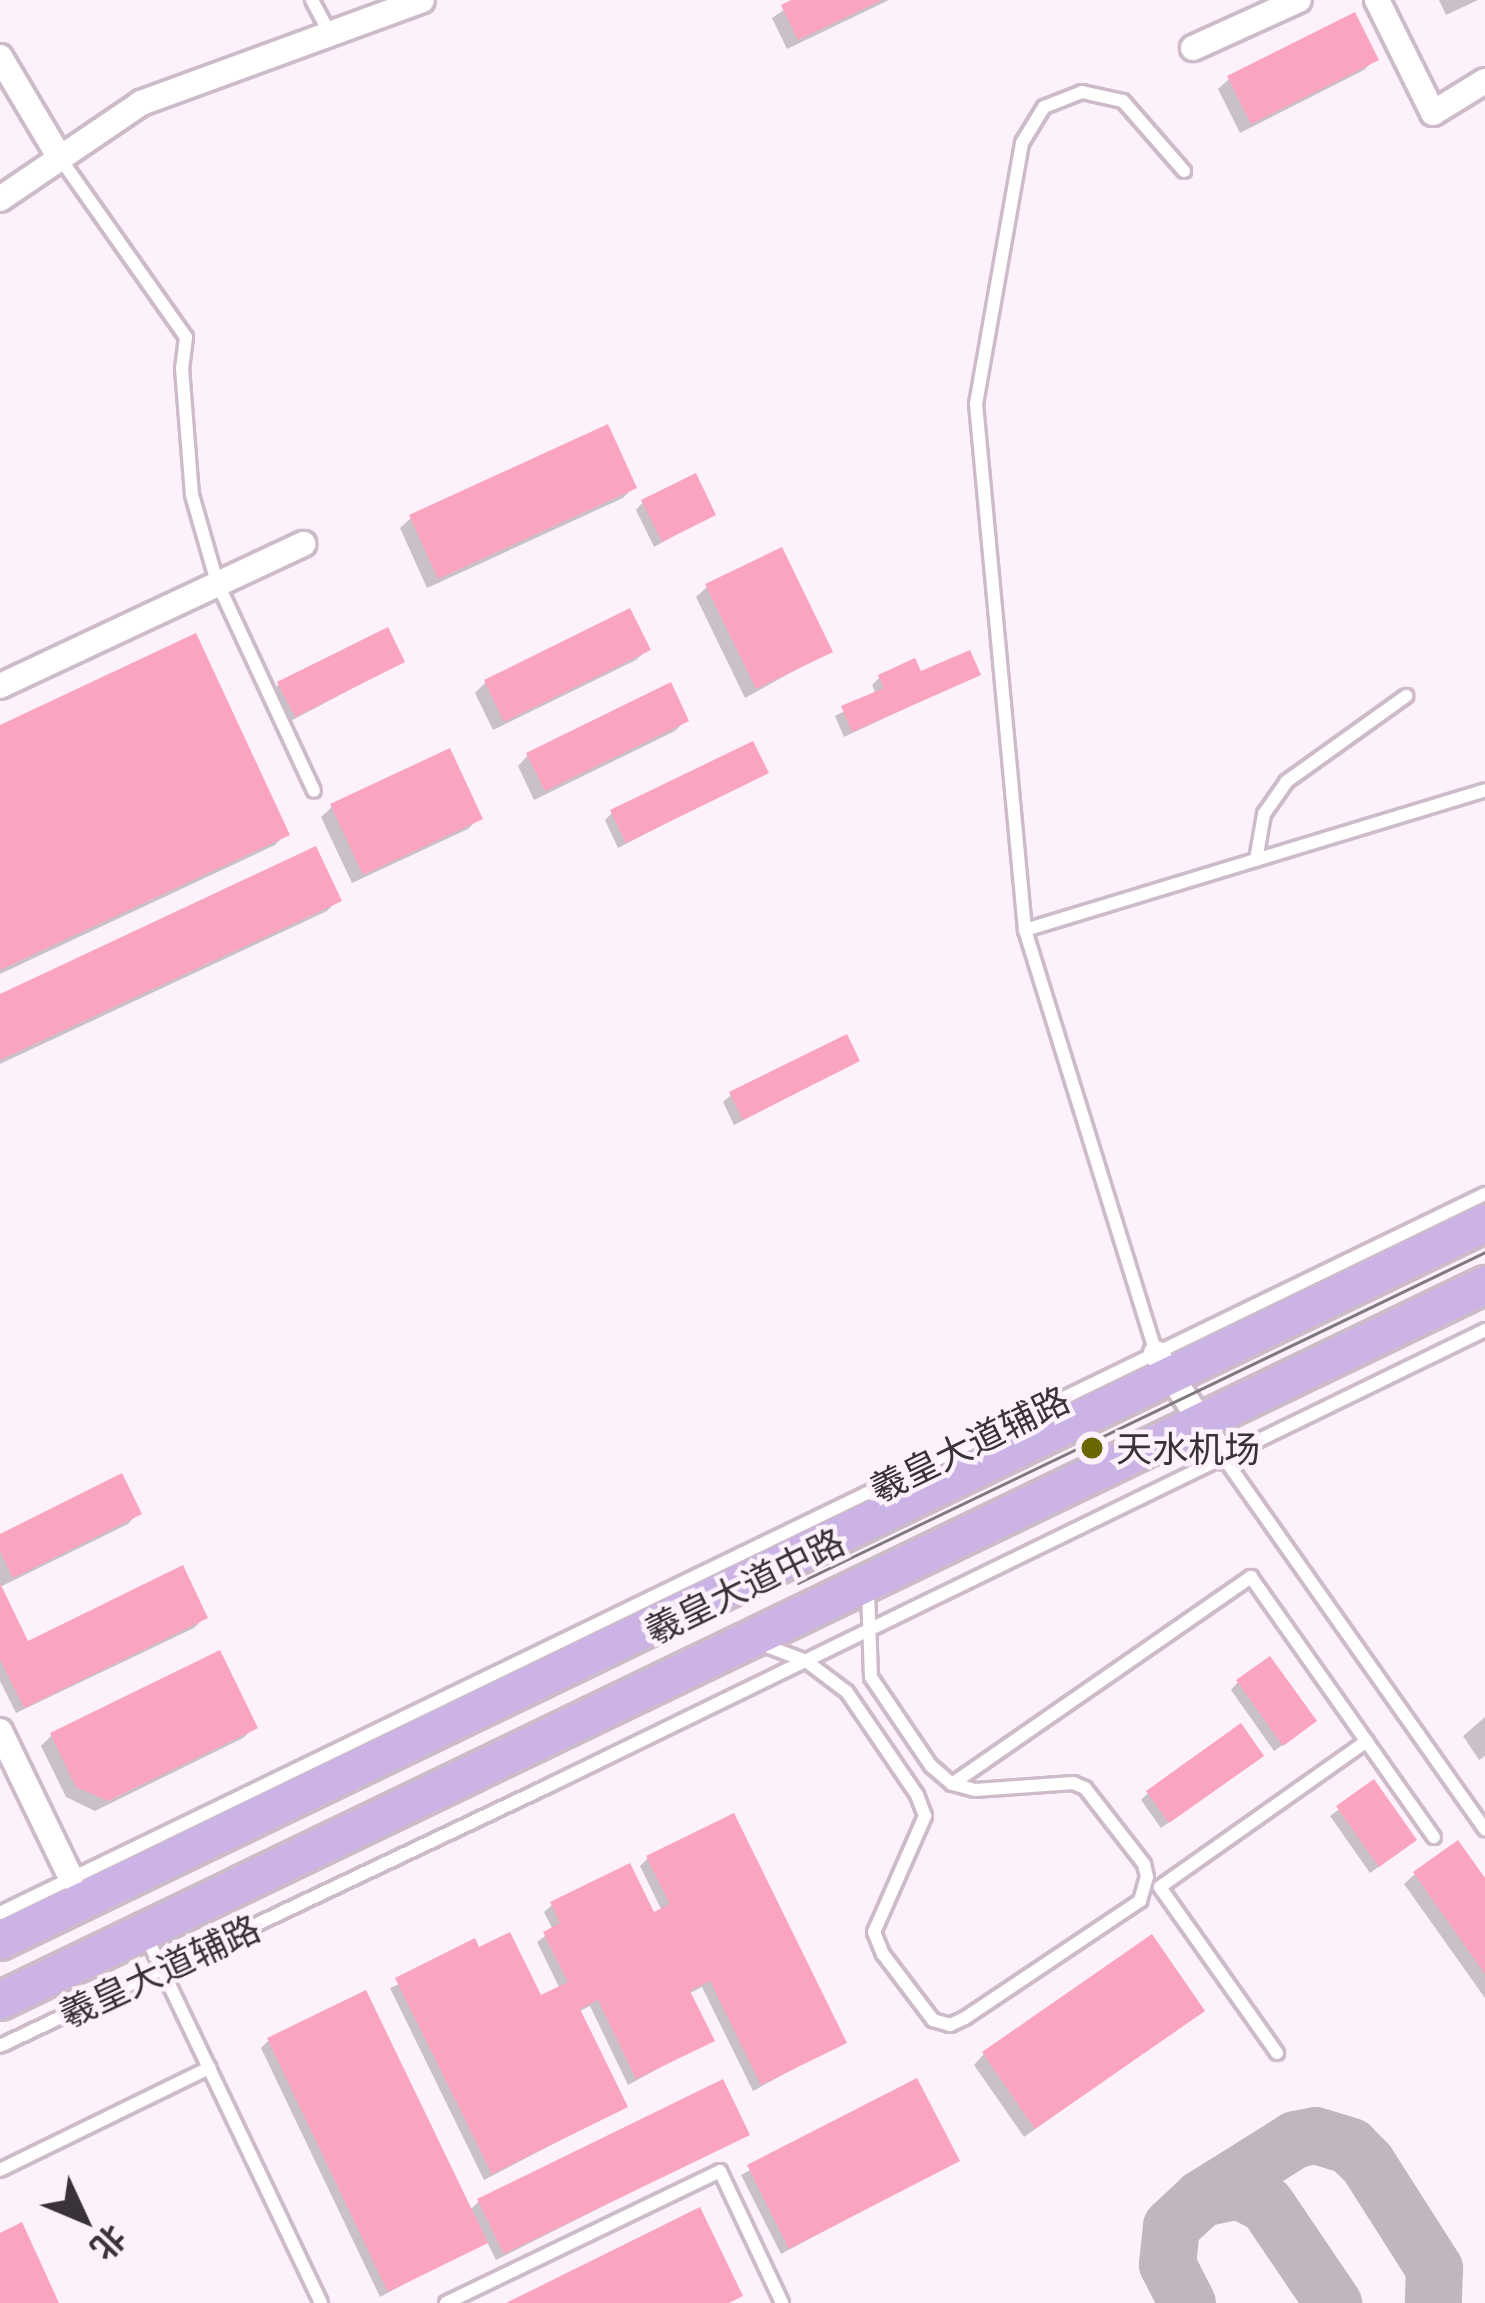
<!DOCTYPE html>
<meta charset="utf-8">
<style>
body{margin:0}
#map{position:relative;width:1485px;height:2303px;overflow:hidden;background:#fdf2fb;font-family:"Playfair Display","Noto Sans SC",serif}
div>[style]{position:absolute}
.shadow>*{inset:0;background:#0003}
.taxiway>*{height:57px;margin:-28.5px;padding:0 28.5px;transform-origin:28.5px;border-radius:28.5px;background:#bfb6be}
.building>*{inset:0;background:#fba4bf}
.roads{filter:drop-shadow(3px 0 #cebbca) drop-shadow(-3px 0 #cebbca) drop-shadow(0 3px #cebbca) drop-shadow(0 -3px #cebbca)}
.lane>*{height:12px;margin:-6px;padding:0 6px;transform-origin:6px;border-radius:6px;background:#fff}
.street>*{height:24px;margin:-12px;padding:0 12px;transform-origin:12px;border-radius:12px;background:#fff}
.primary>*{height:36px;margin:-18px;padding:0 18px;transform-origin:18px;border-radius:18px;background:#cbb4e5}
.tram>*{height:3px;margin:-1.5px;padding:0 1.5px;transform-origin:1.5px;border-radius:1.5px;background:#817980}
.dots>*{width:33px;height:33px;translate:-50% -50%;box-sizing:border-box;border:6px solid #fdf2fb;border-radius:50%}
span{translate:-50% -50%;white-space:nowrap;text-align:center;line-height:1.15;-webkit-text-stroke:9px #fdf2fb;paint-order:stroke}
.street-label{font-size:36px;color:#393238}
.poi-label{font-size:36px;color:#393238}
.left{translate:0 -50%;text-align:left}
.north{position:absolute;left:24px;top:2159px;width:120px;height:120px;-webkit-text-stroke:9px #fdf2fb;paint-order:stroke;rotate:134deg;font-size:33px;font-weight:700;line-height:48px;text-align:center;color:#393238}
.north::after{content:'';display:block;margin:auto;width:42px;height:54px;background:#393238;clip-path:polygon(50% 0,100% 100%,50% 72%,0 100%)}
</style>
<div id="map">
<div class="shadow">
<i style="clip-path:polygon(798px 0,889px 0,787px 49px,772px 18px)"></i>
<i style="clip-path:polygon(1439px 0,1478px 0,1446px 15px)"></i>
<i style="clip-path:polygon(1375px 59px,1364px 70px,1240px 133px,1218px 89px,1229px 79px)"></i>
<i style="clip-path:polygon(633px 488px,623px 498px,427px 588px,400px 528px,411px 518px)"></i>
<i style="clip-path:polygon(643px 502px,713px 514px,654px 547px,636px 510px)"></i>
<i style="clip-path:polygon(707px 587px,830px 651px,745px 698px,696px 597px)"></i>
<i style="clip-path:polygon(647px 650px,636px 660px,493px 730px,475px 693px,486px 682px)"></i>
<i style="clip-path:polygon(402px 662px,287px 723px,272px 692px,279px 684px)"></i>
<i style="clip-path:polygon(977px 675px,844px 737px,835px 716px,876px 694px,872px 685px,880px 677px)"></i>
<i style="clip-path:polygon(686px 720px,675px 731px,534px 800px,518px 766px,528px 755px)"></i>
<i style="clip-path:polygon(0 728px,286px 834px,275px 845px,0 974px)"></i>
<i style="clip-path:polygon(765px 772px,618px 848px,605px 820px,612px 813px)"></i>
<i style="clip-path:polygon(332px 807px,479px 818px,468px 829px,352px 883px,321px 817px)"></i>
<i style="clip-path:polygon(338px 900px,327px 911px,0 1064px,0 997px)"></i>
<i style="clip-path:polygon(857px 1061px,734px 1125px,723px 1102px,731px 1095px)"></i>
<i style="clip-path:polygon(138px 1513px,128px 1524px,0 1587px,0 1538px)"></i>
<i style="clip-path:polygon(0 1590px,26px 1645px,205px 1617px,194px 1628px,16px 1713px,0 1681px)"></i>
<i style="clip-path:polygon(1238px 1682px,1306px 1729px,1274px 1751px,1231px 1690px)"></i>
<i style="clip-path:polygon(1485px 1717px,1485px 1756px,1479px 1760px,1463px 1736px)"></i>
<i style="clip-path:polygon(254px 1728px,243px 1738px,95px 1811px,66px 1797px,41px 1746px,52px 1735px)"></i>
<i style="clip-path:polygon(1253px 1763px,1161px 1828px,1141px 1800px,1148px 1793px)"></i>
<i style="clip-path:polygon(1373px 1784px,1405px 1848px,1370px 1873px,1330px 1816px)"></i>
<i style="clip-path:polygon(648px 1858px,843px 2042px,753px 2091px,702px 1987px,688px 1994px,711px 2040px,628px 2085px,590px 2006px,578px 2012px,624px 2107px,484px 2180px,390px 1988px,478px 1951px,540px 1999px,560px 1989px,537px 1942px,553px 1930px,544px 1912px,552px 1905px,653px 1916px,662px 1911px,640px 1866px)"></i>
<i style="clip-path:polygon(1415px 1874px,1485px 1884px,1485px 1998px,1404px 1884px)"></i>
<i style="clip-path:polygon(1201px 2011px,1024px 2137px,974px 2065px,984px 2054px)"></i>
<i style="clip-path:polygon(268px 2041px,469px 2211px,479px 2201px,746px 2134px,496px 2260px,486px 2240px,380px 2297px,261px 2048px)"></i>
<i style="clip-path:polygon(915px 2082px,956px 2161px,781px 2254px,741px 2175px)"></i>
</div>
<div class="taxiway">
<i style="left:1201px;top:2198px;width:38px;rotate:-12deg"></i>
<i style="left:1238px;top:2190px;width:31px;rotate:27deg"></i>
<i style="left:1266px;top:2204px;width:120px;rotate:55.9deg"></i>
<i style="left:1187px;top:2303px;width:44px;rotate:-117.1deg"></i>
<i style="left:1167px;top:2264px;width:38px;rotate:-84deg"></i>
<i style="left:1171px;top:2226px;width:41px;rotate:-43deg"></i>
<i style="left:1201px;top:2198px;width:111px;rotate:-32.1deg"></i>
<i style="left:1295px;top:2139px;width:20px;rotate:-11deg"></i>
<i style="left:1315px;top:2135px;width:37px;rotate:17deg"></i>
<i style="left:1350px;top:2146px;width:24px;rotate:45deg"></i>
<i style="left:1367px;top:2163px;width:125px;rotate:57.5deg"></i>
<i style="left:1434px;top:2268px;width:35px;rotate:92deg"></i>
</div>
<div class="building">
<i style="clip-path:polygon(791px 0,882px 0,798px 40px,781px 5px)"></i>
<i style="clip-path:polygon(1355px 12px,1379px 60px,1251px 124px,1227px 76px)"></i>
<i style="clip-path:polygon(608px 424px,637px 488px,438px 579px,409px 515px)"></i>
<i style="clip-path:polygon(696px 473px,716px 515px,662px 542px,641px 500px)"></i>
<i style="clip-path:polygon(782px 547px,833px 652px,756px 689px,705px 584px)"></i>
<i style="clip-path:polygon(630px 608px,651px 650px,504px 722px,484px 680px)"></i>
<i style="clip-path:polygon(388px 627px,405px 662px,295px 717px,277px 682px)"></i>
<i style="clip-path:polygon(196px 633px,290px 835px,0 970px,0 725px)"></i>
<i style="clip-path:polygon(970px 650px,981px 675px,852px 732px,841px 706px,884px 688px,878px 675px,915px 658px,921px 671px)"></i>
<i style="clip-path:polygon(671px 682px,689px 721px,545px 791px,526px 753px)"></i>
<i style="clip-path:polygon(753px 741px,769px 773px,626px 843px,610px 810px)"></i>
<i style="clip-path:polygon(450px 748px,483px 819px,363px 875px,330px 804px)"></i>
<i style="clip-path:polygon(316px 846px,342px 901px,0 1060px,0 994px)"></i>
<i style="clip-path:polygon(847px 1034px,860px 1061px,743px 1120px,729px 1092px)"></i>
<i style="clip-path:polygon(122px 1473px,142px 1514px,13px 1578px,0 1551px,0 1534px)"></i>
<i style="clip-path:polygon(183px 1565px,208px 1618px,24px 1708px,0 1659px,0 1583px,28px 1641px)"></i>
<i style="clip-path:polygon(220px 1650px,258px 1728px,108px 1801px,76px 1787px,50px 1733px)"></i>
<i style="clip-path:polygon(1270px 1656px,1317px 1721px,1283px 1746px,1236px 1680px)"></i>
<i style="clip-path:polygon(1241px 1723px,1264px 1756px,1169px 1823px,1146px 1791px)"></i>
<i style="clip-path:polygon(1374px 1779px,1417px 1840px,1379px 1867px,1336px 1806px)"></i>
<i style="clip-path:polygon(734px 1813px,847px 2043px,761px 2085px,710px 1981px,690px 1991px,715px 2041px,636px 2079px,598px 2000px,580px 2009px,628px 2107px,492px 2174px,395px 1978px,475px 1938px,479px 1947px,510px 1932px,541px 1995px,568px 1982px,543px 1932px,560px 1923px,550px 1902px,630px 1863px,654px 1912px,670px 1904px,646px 1856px)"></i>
<i style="clip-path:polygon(1458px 1840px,1485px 1878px,1485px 1974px,1413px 1872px)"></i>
<i style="clip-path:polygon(1152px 1934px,1205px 2011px,1035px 2129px,982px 2052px)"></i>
<i style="clip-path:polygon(366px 1990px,488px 2243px,388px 2292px,267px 2038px)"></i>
<i style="clip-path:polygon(917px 2078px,960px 2161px,789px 2249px,747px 2165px)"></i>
<i style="clip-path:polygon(723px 2079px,750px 2135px,504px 2254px,477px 2199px)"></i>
<i style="clip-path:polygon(700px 2207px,743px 2296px,729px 2303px,506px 2303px)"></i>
<i style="clip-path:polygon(22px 2222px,59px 2303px,0 2303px,0 2233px)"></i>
</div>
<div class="roads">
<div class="lane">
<i style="left:312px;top:0;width:38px;rotate:62deg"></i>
<i style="left:60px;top:158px;width:219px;rotate:54.9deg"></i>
<i style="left:186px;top:337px;width:31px;rotate:97deg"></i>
<i style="left:182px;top:368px;width:127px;rotate:85.5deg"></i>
<i style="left:192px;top:495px;width:91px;rotate:74deg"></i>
<i style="left:217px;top:582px;width:230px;rotate:65.1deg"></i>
<i style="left:1256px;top:860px;width:47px;rotate:-80.1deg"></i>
<i style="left:1264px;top:814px;width:39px;rotate:-55deg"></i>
<i style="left:1286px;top:782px;width:148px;rotate:-35.6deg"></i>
<i style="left:1025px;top:930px;width:481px;rotate:-16.9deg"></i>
<i style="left:1156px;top:1353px;width:443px;rotate:-107.2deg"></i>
<i style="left:1025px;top:930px;width:528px;rotate:-95.32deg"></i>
<i style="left:976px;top:404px;width:265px;rotate:-80deg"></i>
<i style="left:1022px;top:143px;width:42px;rotate:-58.6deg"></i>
<i style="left:1044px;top:107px;width:41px;rotate:-21.5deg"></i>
<i style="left:1082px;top:92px;width:42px;rotate:12.4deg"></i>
<i style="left:1123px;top:101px;width:93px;rotate:48.9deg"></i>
<i style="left:1224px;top:1458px;width:454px;rotate:54.9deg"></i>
<i style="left:761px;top:1644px;width:48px;rotate:20.7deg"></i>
<i style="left:806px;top:1661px;width:51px;rotate:37.1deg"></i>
<i style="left:847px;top:1692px;width:125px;rotate:55.8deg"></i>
<i style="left:917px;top:1795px;width:22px;rotate:69deg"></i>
<i style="left:925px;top:1816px;width:127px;rotate:113.7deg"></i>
<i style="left:874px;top:1932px;width:24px;rotate:68deg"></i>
<i style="left:883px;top:1954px;width:83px;rotate:52.9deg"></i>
<i style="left:933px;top:2020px;width:18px;rotate:16deg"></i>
<i style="left:950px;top:2025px;width:17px;rotate:-25deg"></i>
<i style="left:965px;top:2018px;width:211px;rotate:-33.8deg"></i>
<i style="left:1140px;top:1901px;width:25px;rotate:-74deg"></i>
<i style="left:1147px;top:1877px;width:13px;rotate:-103deg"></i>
<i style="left:1144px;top:1864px;width:96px;rotate:-127.8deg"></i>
<i style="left:1085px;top:1788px;width:13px;rotate:-157deg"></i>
<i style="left:1073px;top:1783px;width:98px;rotate:175.9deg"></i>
<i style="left:975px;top:1790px;width:24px;rotate:-165deg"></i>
<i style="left:952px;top:1784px;width:28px;rotate:-139deg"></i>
<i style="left:931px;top:1766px;width:107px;rotate:-124deg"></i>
<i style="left:871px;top:1677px;width:87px;rotate:-92deg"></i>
<i style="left:952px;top:1784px;width:364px;rotate:-34.7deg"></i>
<i style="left:1251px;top:1577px;width:318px;rotate:54.9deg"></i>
<i style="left:0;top:1913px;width:1650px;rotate:-25.84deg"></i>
<i style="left:147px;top:1938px;width:404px;rotate:64.5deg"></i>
<i style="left:0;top:2046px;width:602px;rotate:-25.37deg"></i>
<i style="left:544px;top:1788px;width:1047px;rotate:-25.95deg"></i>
<i style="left:1277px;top:2053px;width:203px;rotate:-125.2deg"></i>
<i style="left:1160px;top:1887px;width:253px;rotate:-35.2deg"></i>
<i style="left:0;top:2170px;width:233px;rotate:-26deg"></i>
<i style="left:446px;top:2303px;width:304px;rotate:-25.7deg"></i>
<i style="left:720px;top:2171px;width:146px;rotate:64.8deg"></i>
</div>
<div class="street">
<i style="left:1377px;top:0;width:126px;rotate:63.6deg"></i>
<i style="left:1433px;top:113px;width:61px;rotate:-31.6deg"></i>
<i style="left:1193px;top:48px;width:116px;rotate:-24.4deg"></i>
<i style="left:0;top:57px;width:117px;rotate:59.3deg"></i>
<i style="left:0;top:199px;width:171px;rotate:-34.2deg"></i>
<i style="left:141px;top:103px;width:299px;rotate:-20.1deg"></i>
<i style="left:0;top:686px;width:335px;rotate:-25.1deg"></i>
<i style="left:1156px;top:1353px;width:124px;rotate:56.8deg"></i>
<i style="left:0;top:1731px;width:163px;rotate:64.2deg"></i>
</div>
<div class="primary">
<i style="left:0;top:1941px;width:1649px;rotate:-25.8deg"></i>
<i style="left:0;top:2001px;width:1649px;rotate:-25.74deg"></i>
</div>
</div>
<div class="tram">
<i style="left:798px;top:1583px;width:763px;rotate:-25.72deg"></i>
</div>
<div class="dots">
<i style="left:1092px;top:1448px;background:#686700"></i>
</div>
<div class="street-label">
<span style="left:969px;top:1443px;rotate:-26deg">羲皇大道辅路</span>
<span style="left:744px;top:1585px;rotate:-26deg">羲皇大道中路</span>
<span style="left:159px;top:1970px;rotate:-25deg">羲皇大道辅路</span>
</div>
<div class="poi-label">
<span class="left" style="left:1116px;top:1448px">天水机场</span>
</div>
<div class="north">北</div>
</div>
